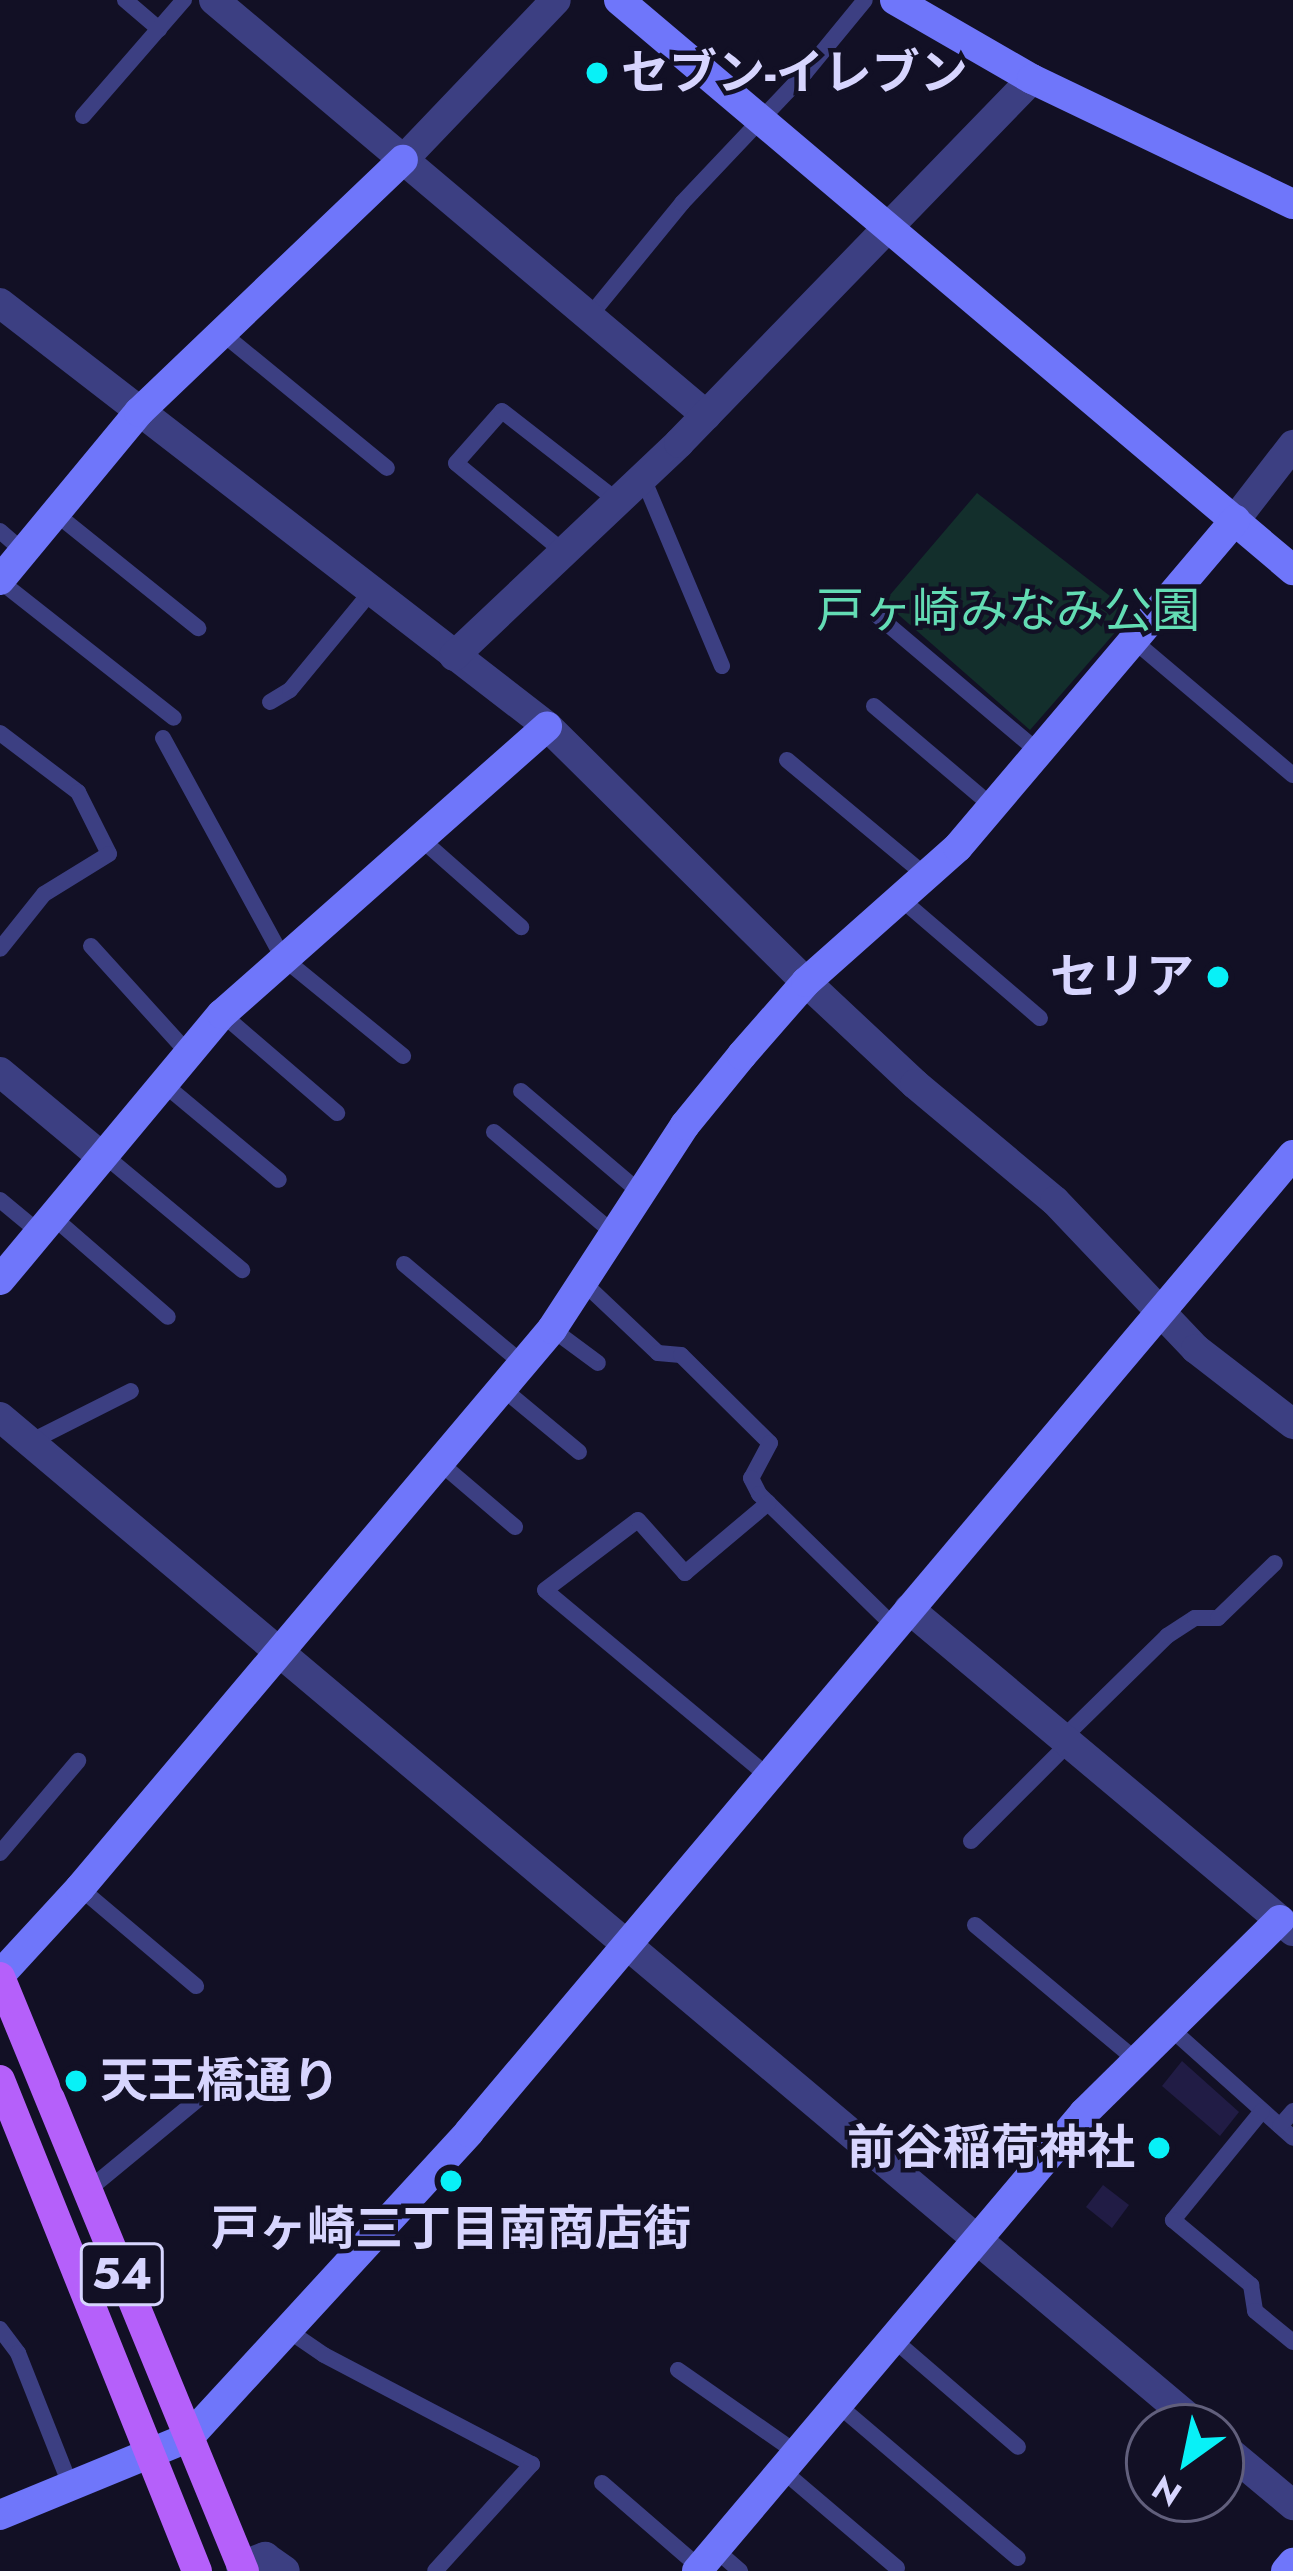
<!DOCTYPE html>
<meta charset="utf-8">
<style>
body{margin:0}
#map{position:relative;width:1293px;height:2571px;overflow:hidden;background:#121025;font-family:Jost,"Noto Sans JP",sans-serif}
div>[style]{position:absolute}
.green>*{inset:0;background:#132f2c}
.building>*{inset:0;background:#211c45}
.lane>*{height:16px;margin:-8px;padding:0 8px;transform-origin:8px;border-radius:8px;background:#3c3f82}
.street>*{height:30px;margin:-15px;padding:0 15px;transform-origin:15px;border-radius:15px;background:#3c3f82}
.secondary>*{height:30px;margin:-15px;padding:0 15px;transform-origin:15px;border-radius:15px;background:#6f76fa}
.primary>*{height:30px;margin:-15px;padding:0 15px;transform-origin:15px;border-radius:15px;background:#b560fa}
.dots>*{width:33px;height:33px;translate:-50% -50%;box-sizing:border-box;border:6px solid #121025;border-radius:50%}
span{translate:-50% -50%;white-space:nowrap;text-align:center;line-height:1.15;-webkit-text-stroke:9px #121025;paint-order:stroke}
.shield-label span{padding:3px 9px;background:#121025;border:3px solid;border-radius:9px;-webkit-text-stroke-width:0}
.shield-label{font-size:45px;color:#d7d5fe;font-weight:700}
.poi-label{font-size:48px;color:#d7d5fe;font-weight:700}
.left{translate:0 -50%;text-align:left}
.right{translate:-100% -50%;text-align:right}
.park-label{font-size:48px;color:#63dcb4}
.north{position:absolute;left:1125px;top:2403px;width:120px;height:120px;box-sizing:border-box;background:#121025;border:3px solid #615f7c;border-radius:50%;rotate:213deg;font-size:33px;font-weight:700;line-height:48px;text-align:center;color:#d7d5fe}
.north::after{content:'';display:block;margin:auto;width:42px;height:54px;background:#08f1f7;clip-path:polygon(50% 0,100% 100%,50% 72%,0 100%)}
</style>
<div id="map">
<div class="green">
<i style="clip-path:polygon(977px 493px,1132px 613px,1030px 730px,884px 602px)"></i>
</div>
<div class="building">
<i style="clip-path:polygon(1182px 2061px,1239px 2112px,1220px 2136px,1162px 2086px)"></i>
<i style="clip-path:polygon(1103px 2185px,1129px 2205px,1112px 2228px,1086px 2207px)"></i>
</div>
<div class="lane">
<i style="left:125px;top:0;width:45px;rotate:40.5deg"></i>
<i style="left:83px;top:116px;width:154px;rotate:-49deg"></i>
<i style="left:588px;top:318px;width:149px;rotate:-50.7deg"></i>
<i style="left:682px;top:203px;width:179px;rotate:-46.6deg"></i>
<i style="left:805px;top:73px;width:94px;rotate:-50.6deg"></i>
<i style="left:222px;top:333px;width:213px;rotate:39.3deg"></i>
<i style="left:643px;top:478px;width:204px;rotate:67.2deg"></i>
<i style="left:55px;top:513px;width:184px;rotate:38.8deg"></i>
<i style="left:0;top:531px;width:30px;rotate:41deg"></i>
<i style="left:565px;top:553px;width:141px;rotate:-140.5deg"></i>
<i style="left:456px;top:463px;width:69px;rotate:-48.5deg"></i>
<i style="left:502px;top:411px;width:148px;rotate:37.9deg"></i>
<i style="left:0;top:581px;width:221px;rotate:38.2deg"></i>
<i style="left:879px;top:617px;width:209px;rotate:40.2deg"></i>
<i style="left:1133px;top:640px;width:209px;rotate:40.2deg"></i>
<i style="left:270px;top:702px;width:23px;rotate:-31deg"></i>
<i style="left:290px;top:690px;width:126px;rotate:-50.5deg"></i>
<i style="left:874px;top:706px;width:155px;rotate:40.3deg"></i>
<i style="left:0;top:733px;width:98px;rotate:37.1deg"></i>
<i style="left:78px;top:792px;width:69px;rotate:63.4deg"></i>
<i style="left:109px;top:854px;width:76px;rotate:148.4deg"></i>
<i style="left:44px;top:894px;width:70px;rotate:128.7deg"></i>
<i style="left:163px;top:738px;width:251px;rotate:61.4deg"></i>
<i style="left:283px;top:958px;width:155px;rotate:39.2deg"></i>
<i style="left:787px;top:760px;width:181px;rotate:39.8deg"></i>
<i style="left:420px;top:838px;width:135px;rotate:41.4deg"></i>
<i style="left:901px;top:899px;width:183px;rotate:40.6deg"></i>
<i style="left:91px;top:946px;width:146px;rotate:47.8deg"></i>
<i style="left:222px;top:1014px;width:152px;rotate:40.7deg"></i>
<i style="left:165px;top:1085px;width:148px;rotate:39.8deg"></i>
<i style="left:521px;top:1091px;width:159px;rotate:40.4deg"></i>
<i style="left:494px;top:1132px;width:160px;rotate:40.2deg"></i>
<i style="left:104px;top:1155px;width:180px;rotate:39.8deg"></i>
<i style="left:0;top:1200px;width:52px;rotate:39.5deg"></i>
<i style="left:53px;top:1217px;width:152px;rotate:41deg"></i>
<i style="left:404px;top:1264px;width:154px;rotate:40deg"></i>
<i style="left:586px;top:1285px;width:99px;rotate:43.4deg"></i>
<i style="left:658px;top:1353px;width:23px;rotate:5deg"></i>
<i style="left:681px;top:1355px;width:125px;rotate:44.7deg"></i>
<i style="left:770px;top:1443px;width:40px;rotate:118deg"></i>
<i style="left:751px;top:1478px;width:18px;rotate:63deg"></i>
<i style="left:759px;top:1494px;width:189px;rotate:44.4deg"></i>
<i style="left:552px;top:1329px;width:57px;rotate:36.5deg"></i>
<i style="left:502px;top:1388px;width:100px;rotate:39.7deg"></i>
<i style="left:30px;top:1442px;width:113px;rotate:-26.8deg"></i>
<i style="left:439px;top:1462px;width:100px;rotate:40.5deg"></i>
<i style="left:1063px;top:1738px;width:146px;rotate:-44.4deg"></i>
<i style="left:1167px;top:1636px;width:33px;rotate:-33deg"></i>
<i style="left:1195px;top:1618px;width:23px"></i>
<i style="left:1218px;top:1618px;width:79px;rotate:-44deg"></i>
<i style="left:768px;top:1776px;width:290px;rotate:-140.2deg"></i>
<i style="left:545px;top:1590px;width:116px;rotate:-37deg"></i>
<i style="left:638px;top:1520px;width:71px;rotate:48.4deg"></i>
<i style="left:685px;top:1573px;width:109px;rotate:-40.1deg"></i>
<i style="left:971px;top:1841px;width:139px;rotate:-45deg"></i>
<i style="left:0;top:1853px;width:121px;rotate:-49.7deg"></i>
<i style="left:80px;top:1888px;width:152px;rotate:40.2deg"></i>
<i style="left:975px;top:1925px;width:210px;rotate:40deg"></i>
<i style="left:1169px;top:2027px;width:166px;rotate:41.8deg"></i>
<i style="left:1262px;top:2111px;width:141px;rotate:129.2deg"></i>
<i style="left:1173px;top:2220px;width:102px;rotate:39.8deg"></i>
<i style="left:1251px;top:2285px;width:26px;rotate:81deg"></i>
<i style="left:1255px;top:2311px;width:49px;rotate:39.2deg"></i>
<i style="left:1280px;top:2126px;width:20px;rotate:-49deg"></i>
<i style="left:88px;top:2190px;width:170px;rotate:-39.5deg"></i>
<i style="left:0;top:2329px;width:30px;rotate:53deg"></i>
<i style="left:18px;top:2353px;width:144px;rotate:68.4deg"></i>
<i style="left:289px;top:2331px;width:42px;rotate:34.4deg"></i>
<i style="left:324px;top:2355px;width:235px;rotate:27.7deg"></i>
<i style="left:532px;top:2464px;width:144px;rotate:132.2deg"></i>
<i style="left:893px;top:2339px;width:165px;rotate:40.8deg"></i>
<i style="left:678px;top:2370px;width:145px;rotate:34.9deg"></i>
<i style="left:838px;top:2405px;width:236px;rotate:40.4deg"></i>
<i style="left:782px;top:2470px;width:151px;rotate:40.4deg"></i>
<i style="left:602px;top:2483px;width:130px;rotate:40.9deg"></i>
<i style="left:716px;top:2550px;width:32px;rotate:41deg"></i>
</div>
<div class="street">
<i style="left:214px;top:0;width:644px;rotate:40.15deg"></i>
<i style="left:403px;top:160px;width:221px;rotate:-46.3deg"></i>
<i style="left:0;top:303px;width:691px;rotate:37.72deg"></i>
<i style="left:547px;top:726px;width:364px;rotate:44.7deg"></i>
<i style="left:806px;top:982px;width:149px;rotate:43.1deg"></i>
<i style="left:915px;top:1084px;width:182px;rotate:39.9deg"></i>
<i style="left:1055px;top:1201px;width:204px;rotate:46.4deg"></i>
<i style="left:1196px;top:1349px;width:123px;rotate:37.7deg"></i>
<i style="left:1235px;top:520px;width:95px;rotate:-52.3deg"></i>
<i style="left:454px;top:656px;width:310px;rotate:-43.4deg"></i>
<i style="left:679px;top:443px;width:507px;rotate:-45.88deg"></i>
<i style="left:0;top:1072px;width:133px;rotate:39.8deg"></i>
<i style="left:0;top:1417px;width:1568px;rotate:40.09deg"></i>
<i style="left:909px;top:1609px;width:501px;rotate:39.98deg"></i>
<i style="left:1221px;top:2445px;width:94px;rotate:39.8deg"></i>
<i style="left:241px;top:2566px;width:26px;rotate:-21deg"></i>
<i style="left:265px;top:2557px;width:24px;rotate:35deg"></i>
</div>
<div class="secondary">
<i style="left:619px;top:0;width:883px;rotate:40.22deg"></i>
<i style="left:895px;top:0;width:158px;rotate:30deg"></i>
<i style="left:1032px;top:79px;width:289px;rotate:25.6deg"></i>
<i style="left:0;top:580px;width:218px;rotate:-50.4deg"></i>
<i style="left:139px;top:412px;width:365px;rotate:-43.7deg"></i>
<i style="left:0;top:1280px;width:346px;rotate:-50.2deg"></i>
<i style="left:222px;top:1014px;width:434px;rotate:-41.5deg"></i>
<i style="left:0;top:1975px;width:118px;rotate:-47.4deg"></i>
<i style="left:80px;top:1888px;width:732px;rotate:-49.82deg"></i>
<i style="left:552px;top:1329px;width:244px;rotate:-56.9deg"></i>
<i style="left:685px;top:1125px;width:90px;rotate:-50.8deg"></i>
<i style="left:742px;top:1055px;width:97px;rotate:-48.8deg"></i>
<i style="left:806px;top:982px;width:203px;rotate:-41.6deg"></i>
<i style="left:958px;top:847px;width:429px;rotate:-49.7deg"></i>
<i style="left:0;top:2515px;width:204px;rotate:-22.4deg"></i>
<i style="left:189px;top:2437px;width:414px;rotate:-47.4deg"></i>
<i style="left:469px;top:2132px;width:1278px;rotate:-49.86deg"></i>
<i style="left:697px;top:2571px;width:600px;rotate:-49.8deg"></i>
<i style="left:1084px;top:2113px;width:275px;rotate:-44.6deg"></i>
<i style="left:1286px;top:2571px;width:11px;rotate:-49deg"></i>
</div>
<div class="primary">
<i style="left:0;top:1977px;width:642px;rotate:67.67deg"></i>
<i style="left:0;top:2080px;width:529px;rotate:68.14deg"></i>
</div>
<div class="dots">
<i style="left:597px;top:73px;background:#08f1f7"></i>
<i style="left:1218px;top:977px;background:#08f1f7"></i>
<i style="left:76px;top:2081px;background:#08f1f7"></i>
<i style="left:1159px;top:2148px;background:#08f1f7"></i>
<i style="left:451px;top:2181px;background:#08f1f7"></i>
</div>
<div class="shield-label">
<span style="left:122px;top:2274px">54</span>
</div>
<div class="poi-label">
<span class="left" style="left:621px;top:73px">セブン-イレブン</span>
<span class="right" style="left:1194px;top:977px">セリア</span>
<span class="left" style="left:100px;top:2081px">天王橋通り</span>
<span class="right" style="left:1135px;top:2148px">前谷稲荷神社</span>
<span style="left:451px;top:2229px">戸ヶ崎三丁目南商店街</span>
</div>
<div class="park-label">
<span style="left:1008px;top:611px">戸ヶ崎みなみ公園</span>
</div>
<div class="north">N</div>
</div>
